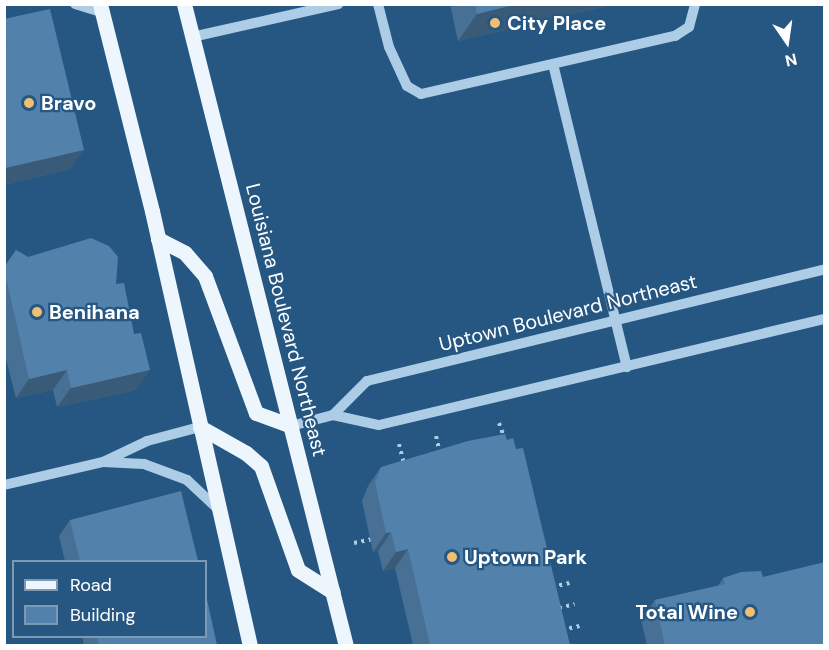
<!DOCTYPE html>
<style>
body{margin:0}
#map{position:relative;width:829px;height:650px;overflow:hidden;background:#255782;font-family:"DM Sans",sans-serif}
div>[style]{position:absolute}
.path>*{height:4px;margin-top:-2px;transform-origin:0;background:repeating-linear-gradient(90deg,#adcde7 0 3px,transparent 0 7.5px)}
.minor>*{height:10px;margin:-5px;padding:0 5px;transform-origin:5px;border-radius:5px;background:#adcde7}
.major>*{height:15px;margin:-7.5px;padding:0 7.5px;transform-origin:7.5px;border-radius:7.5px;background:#eef6fd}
.wall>*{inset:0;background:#477094}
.shaded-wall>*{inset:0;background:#395b78}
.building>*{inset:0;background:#5282ac}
.dots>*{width:16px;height:16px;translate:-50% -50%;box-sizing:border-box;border:3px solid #255782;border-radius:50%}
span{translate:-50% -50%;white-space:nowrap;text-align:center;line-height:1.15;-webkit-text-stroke:4.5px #255782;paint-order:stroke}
.poi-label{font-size:20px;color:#fff;font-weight:700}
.left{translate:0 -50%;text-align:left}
.right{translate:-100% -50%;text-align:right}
.street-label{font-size:20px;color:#fff}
.frame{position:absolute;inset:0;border:6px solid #fff;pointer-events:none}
.legend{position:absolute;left:12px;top:560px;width:195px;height:78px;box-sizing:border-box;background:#255782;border:2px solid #7c9ab4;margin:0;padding:8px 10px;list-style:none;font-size:18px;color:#fff}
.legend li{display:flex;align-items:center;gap:12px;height:30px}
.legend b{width:30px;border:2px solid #7c9ab4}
.north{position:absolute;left:757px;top:12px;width:60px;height:60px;-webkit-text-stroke:4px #255782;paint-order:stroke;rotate:167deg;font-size:16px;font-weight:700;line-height:24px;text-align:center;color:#fff}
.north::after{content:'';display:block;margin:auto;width:21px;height:27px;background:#fff;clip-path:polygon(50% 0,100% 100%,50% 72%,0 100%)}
</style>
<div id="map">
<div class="path">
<i style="left:499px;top:423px;width:15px;rotate:70deg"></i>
<i style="left:436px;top:436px;width:17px;rotate:77deg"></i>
<i style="left:399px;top:444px;width:21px;rotate:76deg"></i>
<i style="left:354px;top:543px;width:19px;rotate:-12deg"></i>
<i style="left:552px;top:587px;width:18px;rotate:-13deg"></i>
<i style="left:559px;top:608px;width:16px;rotate:-14deg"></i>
<i style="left:562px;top:630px;width:18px;rotate:-13deg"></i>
</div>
<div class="minor">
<i style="left:75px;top:4px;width:28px;rotate:17deg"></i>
<i style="left:378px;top:4px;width:44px;rotate:75.7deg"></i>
<i style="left:389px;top:47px;width:43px;rotate:65.2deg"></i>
<i style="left:407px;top:86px;width:16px;rotate:30deg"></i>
<i style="left:421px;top:94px;width:261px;rotate:-12.9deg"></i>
<i style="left:675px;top:36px;width:17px;rotate:-33deg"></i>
<i style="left:689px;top:27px;width:24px;rotate:-75deg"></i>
<i style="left:192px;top:37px;width:150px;rotate:-12.7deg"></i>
<i style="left:553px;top:64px;width:312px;rotate:76.3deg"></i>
<i style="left:333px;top:415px;width:48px;rotate:-45deg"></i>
<i style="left:367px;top:381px;width:470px;rotate:-13.7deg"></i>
<i style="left:291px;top:426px;width:43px;rotate:-14.7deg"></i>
<i style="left:333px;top:415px;width:47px;rotate:12.3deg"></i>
<i style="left:379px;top:425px;width:457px;rotate:-13.4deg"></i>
<i style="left:103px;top:462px;width:41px;rotate:2.8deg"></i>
<i style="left:144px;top:464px;width:46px;rotate:20.4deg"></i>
<i style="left:187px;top:480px;width:44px;rotate:43.2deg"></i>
<i style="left:4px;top:485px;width:102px;rotate:-13.1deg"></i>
<i style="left:103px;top:462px;width:49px;rotate:-25.5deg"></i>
<i style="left:147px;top:441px;width:55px;rotate:-14.8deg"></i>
</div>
<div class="major">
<i style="left:100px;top:4px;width:213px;rotate:75.9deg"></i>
<i style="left:152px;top:211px;width:446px;rotate:77.3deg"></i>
<i style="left:184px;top:4px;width:662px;rotate:75.84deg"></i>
<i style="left:158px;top:239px;width:30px;rotate:27deg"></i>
<i style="left:185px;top:253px;width:30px;rotate:49deg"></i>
<i style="left:205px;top:276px;width:146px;rotate:69.6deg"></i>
<i style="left:256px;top:413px;width:37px;rotate:20deg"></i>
<i style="left:200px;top:427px;width:53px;rotate:29.5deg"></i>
<i style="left:246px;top:453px;width:20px;rotate:41deg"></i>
<i style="left:261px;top:466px;width:110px;rotate:70.4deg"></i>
<i style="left:298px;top:570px;width:41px;rotate:32.2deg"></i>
</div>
<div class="wall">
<i style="clip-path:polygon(450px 4px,615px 4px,458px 41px)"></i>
<i style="clip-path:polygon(4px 19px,70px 169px,4px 185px)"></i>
<i style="clip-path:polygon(16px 250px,28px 257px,116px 284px,136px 390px,57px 407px,53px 390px,16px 398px,4px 351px,4px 267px)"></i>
<i style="clip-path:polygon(381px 467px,570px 645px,413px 645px,395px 568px,383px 571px,378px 551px,373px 552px,362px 501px,368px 486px)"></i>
<i style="clip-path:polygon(70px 520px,198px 561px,65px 561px,59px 536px)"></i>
<i style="clip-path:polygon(763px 577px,825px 645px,647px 645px,641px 620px,655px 600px,718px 586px,723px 578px)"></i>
<i style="clip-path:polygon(82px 636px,206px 636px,217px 645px,84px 645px)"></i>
</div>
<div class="shaded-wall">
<i style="clip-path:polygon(517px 4px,615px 4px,458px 41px,477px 14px)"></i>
<i style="clip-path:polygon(84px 150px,70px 169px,4px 185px,5px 168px)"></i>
<i style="clip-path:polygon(67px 370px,53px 390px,16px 398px,29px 379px)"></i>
<i style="clip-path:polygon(150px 370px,136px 390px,57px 407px,71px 388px)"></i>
<i style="clip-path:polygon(391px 532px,378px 551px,373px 552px,386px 533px)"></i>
<i style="clip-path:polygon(408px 549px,395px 568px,383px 571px,396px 552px)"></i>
</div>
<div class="building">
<i style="clip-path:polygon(475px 4px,517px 4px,477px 14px)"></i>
<i style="clip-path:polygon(50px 9px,84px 150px,5px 168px,6px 173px,4px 174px,4px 45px,7px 44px,4px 33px,4px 19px)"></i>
<i style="clip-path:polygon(91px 238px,109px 246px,118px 257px,116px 284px,124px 283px,134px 334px,141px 333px,150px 370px,71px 388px,67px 370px,29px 379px,7px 282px,4px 280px,4px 268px,16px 250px,28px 257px)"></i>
<i style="clip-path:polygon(505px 434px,507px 440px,513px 438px,516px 449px,523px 448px,570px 645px,430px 645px,408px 549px,396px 552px,391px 532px,386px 533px,375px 482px,381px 467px,468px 441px)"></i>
<i style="clip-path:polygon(181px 491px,198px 561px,80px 561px,70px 520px)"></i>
<i style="clip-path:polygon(825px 562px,825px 645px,665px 645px,655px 600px,725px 584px,723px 578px,741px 572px,761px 571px,763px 577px)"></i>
<i style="clip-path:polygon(206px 595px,217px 645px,99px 645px,97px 636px,206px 636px)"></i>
</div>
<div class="dots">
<i style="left:495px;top:23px;background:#f0bf72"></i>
<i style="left:29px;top:103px;background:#f0bf72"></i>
<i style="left:37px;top:312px;background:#f0bf72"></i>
<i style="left:452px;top:557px;background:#f0bf72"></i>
<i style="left:750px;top:612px;background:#f0bf72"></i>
</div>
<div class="poi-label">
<span class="left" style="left:507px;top:23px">City Place</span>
<span class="left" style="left:41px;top:103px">Bravo</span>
<span class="left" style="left:49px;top:312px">Benihana</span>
<span class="left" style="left:464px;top:557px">Uptown Park</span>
<span class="right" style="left:738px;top:612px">Total Wine</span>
</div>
<div class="street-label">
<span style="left:568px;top:313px;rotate:-14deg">Uptown Boulevard Northeast</span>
<span style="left:286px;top:320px;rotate:76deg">Louisiana Boulevard Northeast</span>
</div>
<div class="frame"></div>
<ul class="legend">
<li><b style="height:8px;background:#eef6fd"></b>Road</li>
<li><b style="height:16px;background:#5282ac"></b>Building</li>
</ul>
<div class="north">N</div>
</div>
